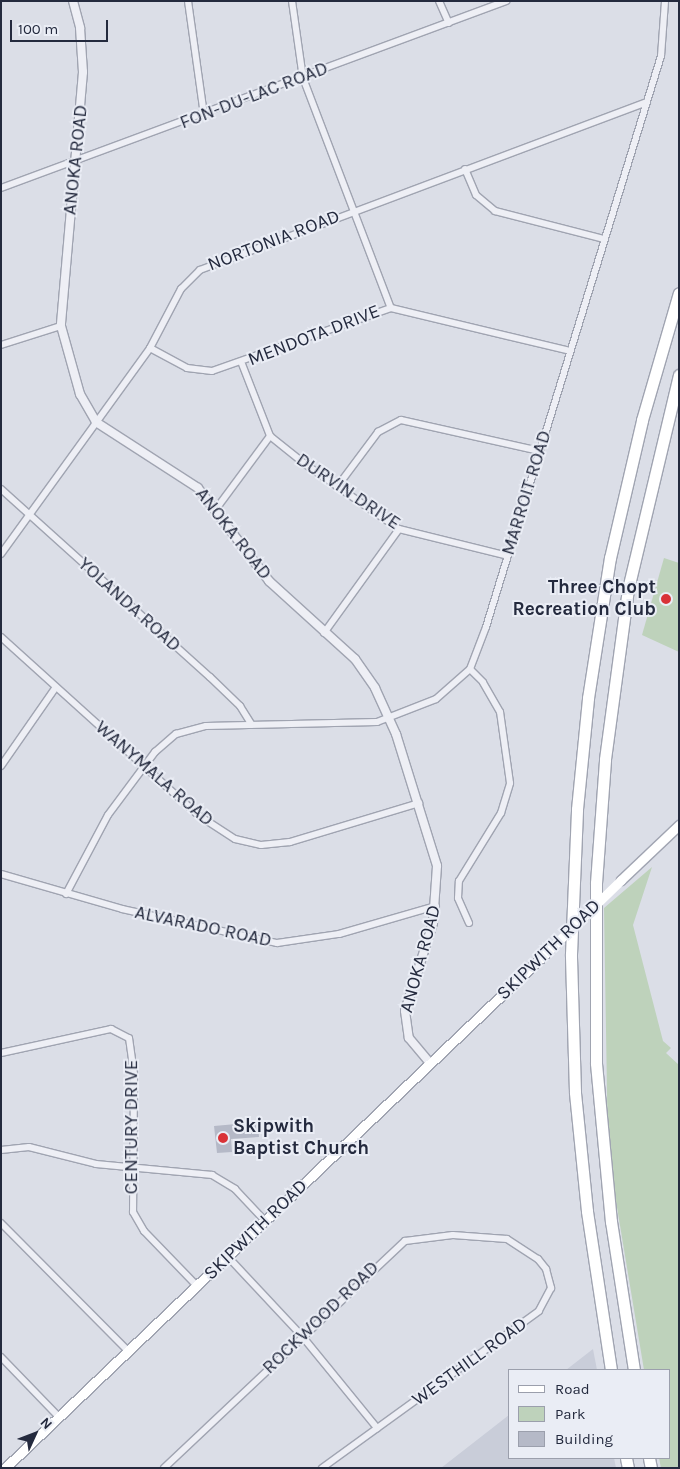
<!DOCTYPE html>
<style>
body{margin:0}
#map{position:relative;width:680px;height:1469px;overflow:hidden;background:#dbdee7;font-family:Karla,sans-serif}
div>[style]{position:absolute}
.built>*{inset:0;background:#c9cdd9}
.green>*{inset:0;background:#bed2bb}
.building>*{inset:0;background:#b5b9c7}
.roads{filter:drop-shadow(1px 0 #a0a4b1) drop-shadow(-1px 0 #a0a4b1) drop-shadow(0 1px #a0a4b1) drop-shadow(0 -1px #a0a4b1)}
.minor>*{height:6px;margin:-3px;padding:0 3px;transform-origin:3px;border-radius:3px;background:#eeeff5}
.tertiary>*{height:8px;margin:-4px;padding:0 4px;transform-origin:4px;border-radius:4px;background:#eeeff5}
.secondary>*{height:9px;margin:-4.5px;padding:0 4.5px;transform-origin:4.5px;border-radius:4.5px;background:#fff}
.motorway>*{height:11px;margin:-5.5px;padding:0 5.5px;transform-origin:5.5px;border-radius:5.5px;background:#fff}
.secondary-bridge>*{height:9px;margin:-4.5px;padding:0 4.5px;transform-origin:4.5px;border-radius:4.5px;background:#fff}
.dots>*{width:14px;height:14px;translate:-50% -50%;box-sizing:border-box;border:2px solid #eaedf5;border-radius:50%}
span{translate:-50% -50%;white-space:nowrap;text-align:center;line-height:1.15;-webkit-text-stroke:4px #eaedf5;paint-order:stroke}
.street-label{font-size:19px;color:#242a3e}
.poi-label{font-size:19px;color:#242a3e;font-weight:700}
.right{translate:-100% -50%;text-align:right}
.left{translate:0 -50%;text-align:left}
.frame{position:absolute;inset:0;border:2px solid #242a3e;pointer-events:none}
.legend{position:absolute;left:508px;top:1369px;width:162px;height:90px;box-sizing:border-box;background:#eaedf5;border:1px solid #9b9fac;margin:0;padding:6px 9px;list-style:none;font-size:15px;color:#242a3e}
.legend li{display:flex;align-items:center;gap:10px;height:25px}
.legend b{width:25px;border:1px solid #9b9fac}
.north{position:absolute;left:10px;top:1409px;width:50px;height:50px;-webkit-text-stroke:4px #eaedf5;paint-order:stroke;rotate:47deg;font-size:14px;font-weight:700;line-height:20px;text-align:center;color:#242a3e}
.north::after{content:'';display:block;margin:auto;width:18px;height:22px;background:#242a3e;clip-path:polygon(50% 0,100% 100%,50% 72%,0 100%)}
.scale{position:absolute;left:10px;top:20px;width:98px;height:22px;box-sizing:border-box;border:2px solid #242a3e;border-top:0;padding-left:6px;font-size:15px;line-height:18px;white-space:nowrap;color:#242a3e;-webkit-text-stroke:4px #eaedf5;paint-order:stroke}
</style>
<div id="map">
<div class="built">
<div style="clip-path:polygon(593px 1349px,597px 1370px,566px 1370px)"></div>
<div style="clip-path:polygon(509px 1415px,509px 1458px,614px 1458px,616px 1468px,441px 1468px)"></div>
</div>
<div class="green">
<div style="clip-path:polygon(664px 558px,679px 563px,679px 652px,642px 635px)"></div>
<div style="clip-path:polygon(652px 867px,633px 925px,663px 1041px,671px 1048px,666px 1053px,679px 1065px,679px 1468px,661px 1468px,659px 1458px,669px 1458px,669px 1370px,644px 1370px,608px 1153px,604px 908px)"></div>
</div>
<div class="building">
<div style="clip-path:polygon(258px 1122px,259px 1137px,231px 1139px,232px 1152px,217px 1153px,214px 1126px)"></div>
</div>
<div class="roads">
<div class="minor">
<div style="left:188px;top:1px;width:115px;rotate:82deg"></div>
<div style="left:292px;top:1px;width:78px;rotate:81.9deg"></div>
<div style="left:303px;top:78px;width:246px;rotate:69.1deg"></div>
<div style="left:439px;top:1px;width:24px;rotate:66deg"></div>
<div style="left:465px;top:169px;width:28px;rotate:67deg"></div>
<div style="left:476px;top:195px;width:25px;rotate:40deg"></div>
<div style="left:495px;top:211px;width:113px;rotate:14.4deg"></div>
<div style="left:1px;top:188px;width:539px;rotate:-20.32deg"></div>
<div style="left:1px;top:345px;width:63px;rotate:-17.6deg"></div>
<div style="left:150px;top:348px;width:42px;rotate:28.4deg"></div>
<div style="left:187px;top:368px;width:25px;rotate:7deg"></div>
<div style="left:212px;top:371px;width:190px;rotate:-19.4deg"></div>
<div style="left:391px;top:308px;width:184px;rotate:13.5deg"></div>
<div style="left:242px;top:364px;width:77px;rotate:68.7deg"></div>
<div style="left:270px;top:436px;width:45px;rotate:38.7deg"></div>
<div style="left:305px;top:464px;width:114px;rotate:34.7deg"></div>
<div style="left:399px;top:529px;width:112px;rotate:13.9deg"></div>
<div style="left:337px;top:487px;width:69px;rotate:-53.3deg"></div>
<div style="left:378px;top:432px;width:26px;rotate:-28deg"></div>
<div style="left:401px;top:420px;width:142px;rotate:12.6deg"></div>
<div style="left:1px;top:489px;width:281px;rotate:42deg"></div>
<div style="left:210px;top:677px;width:42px;rotate:44deg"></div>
<div style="left:240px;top:706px;width:22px;rotate:58deg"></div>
<div style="left:216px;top:509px;width:91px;rotate:-53.5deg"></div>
<div style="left:1px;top:554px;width:254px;rotate:-54.1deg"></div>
<div style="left:150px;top:348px;width:67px;rotate:-62.3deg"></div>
<div style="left:181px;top:289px;width:27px;rotate:-45deg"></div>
<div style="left:200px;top:270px;width:477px;rotate:-20.6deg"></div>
<div style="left:324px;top:633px;width:128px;rotate:-54.2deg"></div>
<div style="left:1px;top:637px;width:266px;rotate:42.1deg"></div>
<div style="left:198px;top:815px;width:44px;rotate:33deg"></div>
<div style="left:235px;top:839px;width:27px;rotate:13deg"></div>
<div style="left:261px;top:845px;width:29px;rotate:-6deg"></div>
<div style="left:290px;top:842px;width:135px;rotate:-16.8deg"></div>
<div style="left:1px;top:766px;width:96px;rotate:-55.2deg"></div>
<div style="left:1px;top:874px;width:126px;rotate:16.1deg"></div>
<div style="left:122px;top:909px;width:159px;rotate:12.4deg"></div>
<div style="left:277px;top:943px;width:63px;rotate:-8.3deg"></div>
<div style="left:339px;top:934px;width:101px;rotate:-16.1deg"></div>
<div style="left:66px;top:894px;width:89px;rotate:-62deg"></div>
<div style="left:108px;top:815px;width:79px;rotate:-53.3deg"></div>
<div style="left:155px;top:752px;width:28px;rotate:-41deg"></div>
<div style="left:176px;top:734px;width:31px;rotate:-15deg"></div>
<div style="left:206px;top:726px;width:171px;rotate:-1.3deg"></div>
<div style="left:377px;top:722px;width:63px;rotate:-21.3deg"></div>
<div style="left:436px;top:699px;width:45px;rotate:-41.4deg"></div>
<div style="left:470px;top:669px;width:45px;rotate:-69.1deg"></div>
<div style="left:486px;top:627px;width:597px;rotate:-72.96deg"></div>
<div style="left:661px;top:56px;width:55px;rotate:-85.8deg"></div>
<div style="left:469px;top:923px;width:27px;rotate:-114deg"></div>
<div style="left:458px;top:898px;width:17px;rotate:-87deg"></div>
<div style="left:459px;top:881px;width:80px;rotate:-58.3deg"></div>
<div style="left:501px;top:813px;width:31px;rotate:-73deg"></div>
<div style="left:510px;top:783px;width:72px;rotate:-98deg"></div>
<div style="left:500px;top:712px;width:34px;rotate:-120deg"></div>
<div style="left:483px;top:682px;width:18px;rotate:-135deg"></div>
<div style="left:1px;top:1053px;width:113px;rotate:-12.3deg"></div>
<div style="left:111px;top:1029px;width:20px;rotate:27deg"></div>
<div style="left:129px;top:1038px;width:37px;rotate:82deg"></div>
<div style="left:134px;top:1075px;width:137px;rotate:90.4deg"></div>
<div style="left:133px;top:1212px;width:22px;rotate:60deg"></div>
<div style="left:144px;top:1231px;width:78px;rotate:46deg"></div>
<div style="left:1px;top:1150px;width:28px;rotate:-6deg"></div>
<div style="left:29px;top:1147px;width:69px;rotate:14.2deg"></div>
<div style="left:96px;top:1164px;width:117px;rotate:5.4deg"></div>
<div style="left:212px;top:1175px;width:27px;rotate:31deg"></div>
<div style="left:235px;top:1189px;width:45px;rotate:46.8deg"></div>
<div style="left:1px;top:1223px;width:182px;rotate:45.2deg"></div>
<div style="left:228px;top:1257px;width:108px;rotate:46.9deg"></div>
<div style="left:302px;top:1336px;width:119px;rotate:50.8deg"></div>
<div style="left:1px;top:1357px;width:85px;rotate:46deg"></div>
<div style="left:164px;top:1468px;width:331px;rotate:-43.3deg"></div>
<div style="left:405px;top:1241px;width:48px;rotate:-7.1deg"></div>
<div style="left:453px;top:1235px;width:54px;rotate:4.2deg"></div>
<div style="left:507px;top:1239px;width:37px;rotate:33deg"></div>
<div style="left:538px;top:1259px;width:13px;rotate:51deg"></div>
<div style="left:546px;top:1269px;width:20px;rotate:75deg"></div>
<div style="left:551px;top:1288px;width:26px;rotate:118deg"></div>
<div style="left:539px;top:1311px;width:268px;rotate:144.1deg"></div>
</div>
<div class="tertiary">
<div style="left:73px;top:1px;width:28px;rotate:75deg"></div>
<div style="left:80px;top:28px;width:44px;rotate:86.1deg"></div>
<div style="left:83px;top:72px;width:255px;rotate:95deg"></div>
<div style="left:61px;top:326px;width:71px;rotate:74.4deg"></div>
<div style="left:80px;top:394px;width:32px;rotate:60deg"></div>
<div style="left:96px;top:422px;width:121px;rotate:32.9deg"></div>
<div style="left:198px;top:488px;width:117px;rotate:52.6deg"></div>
<div style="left:269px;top:581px;width:116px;rotate:42.2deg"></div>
<div style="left:355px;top:659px;width:35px;rotate:55deg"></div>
<div style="left:375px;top:688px;width:51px;rotate:65.5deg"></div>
<div style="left:396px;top:734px;width:138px;rotate:72.7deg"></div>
<div style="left:437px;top:866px;width:57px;rotate:94deg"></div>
<div style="left:433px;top:923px;width:92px;rotate:107.7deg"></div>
<div style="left:405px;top:1011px;width:27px;rotate:82deg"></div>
<div style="left:409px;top:1038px;width:33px;rotate:50deg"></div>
</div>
<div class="secondary">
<div style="left:621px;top:880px;width:80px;rotate:-43.5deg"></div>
<div style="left:5px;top:1468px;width:747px;rotate:-43.59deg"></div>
</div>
<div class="motorway">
<div style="left:611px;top:1370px;width:161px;rotate:-98.6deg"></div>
<div style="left:587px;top:1211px;width:120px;rotate:-95.8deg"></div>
<div style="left:575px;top:1092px;width:138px;rotate:-91.7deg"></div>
<div style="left:571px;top:954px;width:145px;rotate:-87.6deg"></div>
<div style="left:577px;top:809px;width:112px;rotate:-84.3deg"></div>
<div style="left:588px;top:698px;width:142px;rotate:-81.1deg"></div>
<div style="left:610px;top:558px;width:142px;rotate:-76.9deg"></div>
<div style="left:642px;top:420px;width:132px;rotate:-73.8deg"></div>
<div style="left:634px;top:1370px;width:150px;rotate:-98.8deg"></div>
<div style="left:611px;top:1222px;width:160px;rotate:-95.4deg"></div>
<div style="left:596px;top:1063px;width:180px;rotate:-90deg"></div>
<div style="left:596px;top:883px;width:124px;rotate:-85.8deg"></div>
<div style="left:605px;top:759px;width:172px;rotate:-82.3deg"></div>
<div style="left:628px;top:589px;width:220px;rotate:-76.6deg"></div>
<div style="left:626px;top:1458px;width:10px;rotate:79deg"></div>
<div style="left:649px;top:1458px;width:10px;rotate:79deg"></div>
</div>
</div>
<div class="secondary-bridge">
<div style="left:546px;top:953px;width:105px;rotate:-44.2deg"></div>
</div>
<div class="dots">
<div style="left:666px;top:599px;background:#d93237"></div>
<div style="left:223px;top:1138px;background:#d93237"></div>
</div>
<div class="street-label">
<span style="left:254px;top:96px;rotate:-21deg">FON-DU-LAC ROAD</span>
<span style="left:76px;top:160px;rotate:-84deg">ANOKA ROAD</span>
<span style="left:274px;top:241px;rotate:-21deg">NORTONIA ROAD</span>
<span style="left:314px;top:336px;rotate:-21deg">MENDOTA DRIVE</span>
<span style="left:348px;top:492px;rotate:34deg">DURVIN DRIVE</span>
<span style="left:527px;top:493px;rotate:-73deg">MARROIT ROAD</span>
<span style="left:233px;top:534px;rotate:52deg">ANOKA ROAD</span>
<span style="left:129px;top:605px;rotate:42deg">YOLANDA ROAD</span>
<span style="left:154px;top:774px;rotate:41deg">WANYMALA ROAD</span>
<span style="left:203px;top:927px;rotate:12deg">ALVARADO ROAD</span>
<span style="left:549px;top:950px;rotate:-44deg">SKIPWITH ROAD</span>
<span style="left:421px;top:959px;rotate:-75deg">ANOKA ROAD</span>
<span style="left:132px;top:1127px;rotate:-90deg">CENTURY DRIVE</span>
<span style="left:256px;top:1230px;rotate:-44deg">SKIPWITH ROAD</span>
<span style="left:321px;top:1318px;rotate:-44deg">ROCKWOOD ROAD</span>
<span style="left:470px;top:1362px;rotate:-36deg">WESTHILL ROAD</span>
</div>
<div class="poi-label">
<span class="right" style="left:656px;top:599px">Three Chopt<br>Recreation Club</span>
<span class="left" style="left:233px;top:1138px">Skipwith<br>Baptist Church</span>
</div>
<div class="frame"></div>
<ul class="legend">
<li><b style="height:6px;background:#fff"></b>Road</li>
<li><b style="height:14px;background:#bed2bb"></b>Park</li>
<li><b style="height:14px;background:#b5b9c7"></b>Building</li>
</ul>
<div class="north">N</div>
<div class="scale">100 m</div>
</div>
